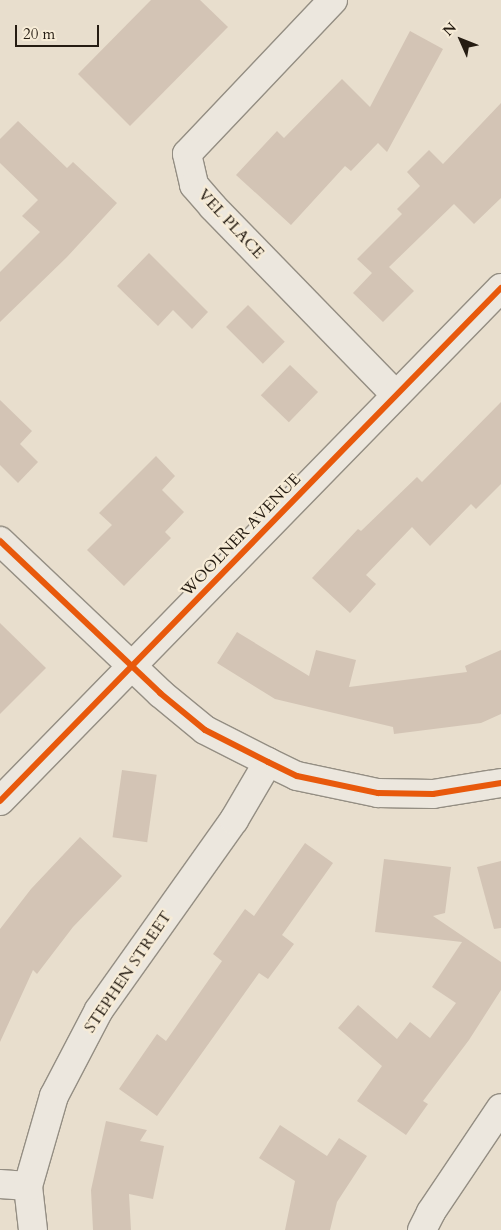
<!DOCTYPE html>
<style>
body{margin:0}
#map{position:relative;width:501px;height:1230px;overflow:hidden;background:#e8decd;font-family:Cardo,serif}
div>[style]{position:absolute}
.building>*{inset:0;background:#d3c4b5;transform-origin:0 0}
.roads{filter:drop-shadow(1px 0 #948e83) drop-shadow(-1px 0 #948e83) drop-shadow(0 1px #948e83) drop-shadow(0 -1px #948e83)}
.minor>*{height:28px;margin:-14px;padding:0 14px;transform-origin:14px;border-radius:14px;background:#ece7de}
.cycleway>*{height:6px;margin:-3px;padding:0 3px;transform-origin:3px;border-radius:3px;background:#e8590c}
span{translate:-50% -50%;white-space:nowrap;text-align:center;line-height:1.15;-webkit-text-stroke:4.5px #f7ecd7;paint-order:stroke}
.street-label{font-size:16px;color:#251c12}
.north{position:absolute;left:436px;top:15px;width:50px;height:50px;-webkit-text-stroke:4px #f7ecd7;paint-order:stroke;rotate:314deg;font-size:14px;font-weight:700;line-height:20px;text-align:center;color:#251c12}
.north::after{content:'';display:block;margin:auto;width:18px;height:22px;background:#251c12;clip-path:polygon(50% 0,100% 100%,50% 72%,0 100%)}
.scale{position:absolute;left:15px;top:25px;width:84px;height:22px;box-sizing:border-box;border:2px solid #251c12;border-top:0;padding-left:6px;font-size:15px;line-height:18px;white-space:nowrap;color:#251c12;-webkit-text-stroke:4px #f7ecd7;paint-order:stroke}
</style>
<div id="map">
<div class="building">
<div style="clip-path:polygon(151px 0,200px 0,228px 27px,130px 126px,78px 74px)"></div>
<div style="clip-path:polygon(410px 31px,443px 49px,387px 152px,378px 143px,351px 171px,345px 166px,291px 225px,236px 175px,277px 131px,284px 138px,342px 79px,370px 107px)"></div>
<div style="clip-path:polygon(501px 103px,501px 198px,474px 224px,454px 204px,389px 267px,414px 291px,383px 322px,353px 293px,372px 273px,357px 259px,402px 214px,397px 209px,420px 186px,407px 172px,429px 150px,443px 164px)"></div>
<div style="clip-path:polygon(18px 121px,67px 168px,73px 162px,117px 203px,67px 257px,0 322px,0 272px,40px 232px,22px 216px,38px 200px,0 163px,0 139px)"></div>
<div style="clip-path:polygon(149px 253px,208px 312px,192px 329px,173px 310px,158px 326px,117px 286px)"></div>
<div style="left:248px;top:305px;width:52px;height:31px;rotate:45deg"></div>
<div style="left:290px;top:365px;width:39px;height:42px;rotate:44deg"></div>
<div style="clip-path:polygon(0 400px,32px 431px,20px 444px,38px 462px,18px 483px,0 465px)"></div>
<div style="clip-path:polygon(501px 402px,501px 484px,476px 509px,471px 504px,430px 546px,412px 527px,366px 575px,376px 584px,350px 613px,312px 578px,358px 529px,361px 531px,417px 477px,422px 482px)"></div>
<div style="clip-path:polygon(156px 456px,175px 476px,162px 490px,184px 512px,165px 532px,171px 538px,124px 586px,87px 550px,112px 525px,99px 513px)"></div>
<div style="clip-path:polygon(0 623px,46px 668px,0 714px)"></div>
<div style="clip-path:polygon(237px 632px,309px 676px,316px 650px,356px 660px,349px 687px,467px 672px,465px 666px,501px 650px,501px 714px,481px 723px,394px 734px,393px 727px,275px 699px,217px 663px)"></div>
<div style="left:122px;top:770px;width:35px;height:68px;rotate:8deg"></div>
<div style="clip-path:polygon(80px 837px,122px 876px,73px 927px,37px 974px,33px 970px,0 1042px,0 929px,31px 889px)"></div>
<div style="clip-path:polygon(305px 843px,333px 863px,282px 935px,294px 944px,268px 979px,259px 973px,157px 1116px,119px 1089px,157px 1034px,166px 1041px,222px 961px,213px 954px,245px 909px,254px 916px)"></div>
<div style="clip-path:polygon(384px 859px,451px 867px,445px 913px,433px 916px,501px 962px,501px 990px,469px 1040px,423px 1101px,428px 1104px,406px 1135px,357px 1101px,382px 1066px,338px 1028px,358px 1005px,397px 1039px,410px 1022px,430px 1038px,456px 1003px,432px 987px,462px 942px,375px 932px)"></div>
<div style="clip-path:polygon(501px 861px,501px 928px,494px 929px,477px 867px)"></div>
<div style="clip-path:polygon(106px 1121px,147px 1130px,140px 1141px,164px 1146px,153px 1199px,129px 1194px,131px 1230px,93px 1230px,91px 1190px)"></div>
<div style="clip-path:polygon(280px 1125px,327px 1156px,339px 1138px,367px 1156px,337px 1202px,330px 1230px,285px 1230px,295px 1181px,259px 1158px)"></div>
</div>
<div class="roads">
<div class="minor">
<div style="left:333px;top:0;width:212px;rotate:133.5deg"></div>
<div style="left:187px;top:154px;width:32px;rotate:77deg"></div>
<div style="left:194px;top:185px;width:29px;rotate:49deg"></div>
<div style="left:213px;top:207px;width:262px;rotate:45.8deg"></div>
<div style="left:0;top:541px;width:221px;rotate:43.5deg"></div>
<div style="left:160px;top:693px;width:58px;rotate:39.4deg"></div>
<div style="left:205px;top:730px;width:71px;rotate:26.9deg"></div>
<div style="left:268px;top:762px;width:32px;rotate:26deg"></div>
<div style="left:297px;top:776px;width:83px;rotate:11.9deg"></div>
<div style="left:378px;top:793px;width:55px;rotate:1deg"></div>
<div style="left:433px;top:794px;width:69px;rotate:-9.2deg"></div>
<div style="left:0;top:801px;width:717px;rotate:-45.68deg"></div>
<div style="left:0;top:1184px;width:28px;rotate:4deg"></div>
<div style="left:33px;top:1230px;width:44px;rotate:-96.5deg"></div>
<div style="left:28px;top:1186px;width:94px;rotate:-73.9deg"></div>
<div style="left:54px;top:1096px;width:97px;rotate:-62.4deg"></div>
<div style="left:99px;top:1010px;width:233px;rotate:-54.6deg"></div>
<div style="left:234px;top:820px;width:67px;rotate:-59.6deg"></div>
<div style="left:422px;top:1230px;width:20px;rotate:-63deg"></div>
<div style="left:431px;top:1212px;width:125px;rotate:-56.1deg"></div>
</div>
</div>
<div class="cycleway">
<div style="left:0;top:541px;width:221px;rotate:43.5deg"></div>
<div style="left:160px;top:693px;width:58px;rotate:39.4deg"></div>
<div style="left:205px;top:730px;width:71px;rotate:26.9deg"></div>
<div style="left:268px;top:762px;width:32px;rotate:26deg"></div>
<div style="left:297px;top:776px;width:83px;rotate:11.9deg"></div>
<div style="left:378px;top:793px;width:55px;rotate:1deg"></div>
<div style="left:433px;top:794px;width:69px;rotate:-9.2deg"></div>
<div style="left:0;top:801px;width:717px;rotate:-45.68deg"></div>
</div>
<div class="street-label">
<span style="left:231px;top:224px;rotate:47deg">VEL PLACE</span>
<span style="left:241px;top:535px;rotate:-46deg">WOOLNER AVENUE</span>
<span style="left:128px;top:972px;rotate:-56deg">STEPHEN STREET</span>
</div>
<div class="north">N</div>
<div class="scale">20 m</div>
</div>
